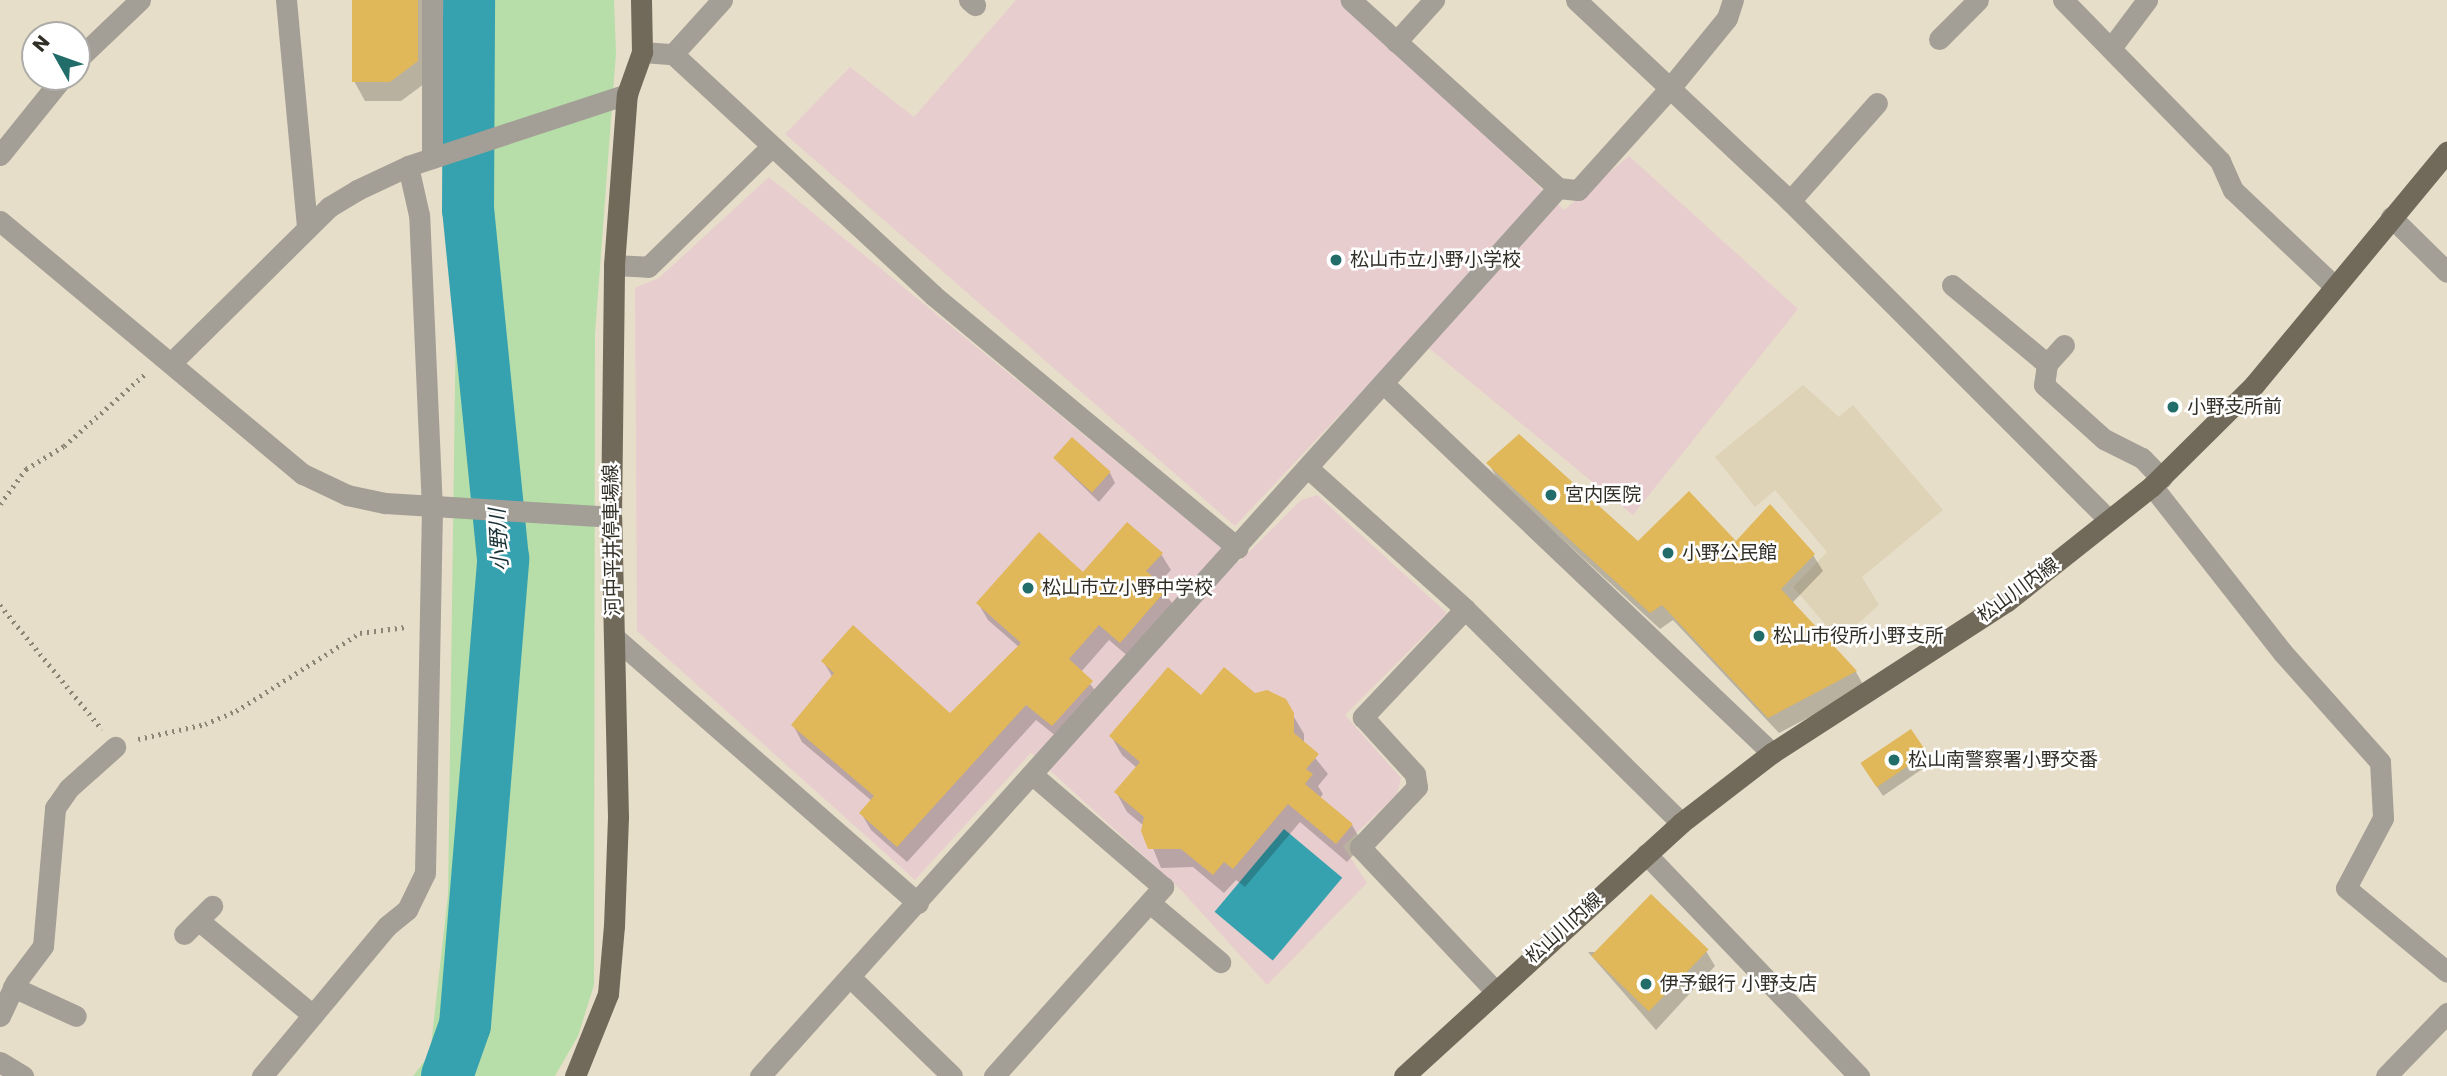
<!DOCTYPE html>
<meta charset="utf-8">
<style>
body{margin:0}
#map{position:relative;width:2447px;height:1076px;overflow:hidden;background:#e7dec9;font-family:Poppins,"Noto Sans JP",sans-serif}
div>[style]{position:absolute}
.built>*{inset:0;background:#ded2b7}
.education>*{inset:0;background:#e8cdcf}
.green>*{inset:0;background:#b7dda9}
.water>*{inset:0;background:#36a2af;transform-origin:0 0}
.shadow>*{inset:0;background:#0003}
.river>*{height:52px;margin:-26px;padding:0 26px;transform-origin:26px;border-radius:26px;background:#36a2af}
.building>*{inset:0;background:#e0b759;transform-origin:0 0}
.path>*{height:4.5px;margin-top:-2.25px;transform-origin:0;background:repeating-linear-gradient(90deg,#8b8576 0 2px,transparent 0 7px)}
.minor>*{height:21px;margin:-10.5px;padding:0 10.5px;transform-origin:10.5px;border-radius:10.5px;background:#a39f96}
.major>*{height:21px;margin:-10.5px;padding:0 10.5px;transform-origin:10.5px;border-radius:10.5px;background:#716a5b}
.dots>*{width:19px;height:19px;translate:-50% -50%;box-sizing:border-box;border:4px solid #fff;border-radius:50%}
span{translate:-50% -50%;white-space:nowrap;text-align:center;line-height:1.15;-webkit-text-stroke:5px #fff;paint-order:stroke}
.poi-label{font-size:19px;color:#312e26}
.left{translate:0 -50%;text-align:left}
.street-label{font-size:19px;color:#312e26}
.water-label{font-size:21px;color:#1a3236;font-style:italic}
.north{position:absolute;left:21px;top:21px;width:70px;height:70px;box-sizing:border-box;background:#fff;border:2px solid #adaba8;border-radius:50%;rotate:310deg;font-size:19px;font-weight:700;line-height:28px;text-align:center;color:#312e26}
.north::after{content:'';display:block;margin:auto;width:24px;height:32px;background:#226d6a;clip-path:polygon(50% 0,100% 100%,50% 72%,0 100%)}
</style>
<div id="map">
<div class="built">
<div style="clip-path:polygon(1803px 385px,1839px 417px,1853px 405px,1943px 510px,1862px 577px,1879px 605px,1839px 640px,1793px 587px,1827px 552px,1775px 490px,1755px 507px,1715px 457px)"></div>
</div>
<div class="education">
<div style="clip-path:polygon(1016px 0,1342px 0,1564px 210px,1629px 156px,1798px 309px,1633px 515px,1414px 336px,1235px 526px,785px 134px,850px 67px,914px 117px)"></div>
<div style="clip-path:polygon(769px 177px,1239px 562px,1301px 500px,1317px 495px,1447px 613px,1345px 715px,1401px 778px,1397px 794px,1343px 846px,1367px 883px,1267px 985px,1181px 890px,1031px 753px,915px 880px,637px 631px,635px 288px,659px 278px)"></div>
</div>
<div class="green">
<div style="clip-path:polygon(455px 0,614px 0,616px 53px,595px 334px,594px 985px,578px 1036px,555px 1076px,413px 1076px,430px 1054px,448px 895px,458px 167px)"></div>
</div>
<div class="water">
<div style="left:1284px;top:829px;width:76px;height:108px;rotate:40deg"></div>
</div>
<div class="shadow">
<div style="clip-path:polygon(354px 0,428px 0,428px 81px,401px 101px,365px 101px,354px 81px)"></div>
<div style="clip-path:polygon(1055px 459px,1110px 473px,1115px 483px,1099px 502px)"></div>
<div style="clip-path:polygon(1489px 464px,1638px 544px,1736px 543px,1813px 555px,1823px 571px,1792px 603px,1856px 672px,1865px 688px,1779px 733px,1673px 620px,1660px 629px,1498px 480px)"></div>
<div style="clip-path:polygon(1161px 554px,1171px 570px,1158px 584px,1175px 607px,1130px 658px,1109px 640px,1081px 672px,1101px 698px,1062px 741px,1036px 720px,907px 862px,871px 830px,861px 813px,872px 801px,802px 742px,793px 725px,833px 678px,823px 661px,950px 716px,1019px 647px,988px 620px,978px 603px)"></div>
<div style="clip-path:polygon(1255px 695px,1284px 700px,1304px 734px,1304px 744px,1328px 774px,1318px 786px,1323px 794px,1320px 798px,1352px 825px,1363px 844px,1347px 862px,1300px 822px,1245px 887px,1236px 880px,1224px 893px,1193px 867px,1161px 868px,1144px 826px,1127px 812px,1116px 792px,1137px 768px,1122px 755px,1111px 736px,1202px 697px)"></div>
<div style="clip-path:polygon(1926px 754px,1931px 763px,1883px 796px,1870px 776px)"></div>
<div style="clip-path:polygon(1706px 951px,1715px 966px,1656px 1030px,1588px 952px)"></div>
</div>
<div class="river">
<div style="left:447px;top:1076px;width:54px;rotate:-70.6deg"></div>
<div style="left:465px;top:1025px;width:468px;rotate:-85.3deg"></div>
<div style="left:503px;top:559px;width:351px;rotate:-95.7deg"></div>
<div style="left:468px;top:210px;width:210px;rotate:-89.7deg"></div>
</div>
<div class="building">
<div style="clip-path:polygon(352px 0,418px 0,418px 61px,390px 82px,352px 82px)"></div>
<div style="clip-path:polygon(1519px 434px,1638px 541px,1689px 491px,1736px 541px,1770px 504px,1815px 554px,1781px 589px,1857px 671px,1768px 718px,1662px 605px,1650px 613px,1486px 463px)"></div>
<div style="left:1072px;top:437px;width:52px;height:28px;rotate:42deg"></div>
<div style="clip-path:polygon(1127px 522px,1163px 553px,1146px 571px,1167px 589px,1120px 643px,1099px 625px,1069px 659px,1093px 681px,1052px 726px,1026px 705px,897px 847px,859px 813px,874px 796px,791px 725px,834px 673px,821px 661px,853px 625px,950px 713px,1021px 643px,976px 603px,1039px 532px,1083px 572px)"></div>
<div style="clip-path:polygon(1168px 667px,1201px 695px,1224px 667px,1255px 693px,1267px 690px,1286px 699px,1294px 713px,1294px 733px,1319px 754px,1306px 769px,1313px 774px,1305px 784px,1353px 824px,1336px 844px,1288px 804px,1233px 869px,1224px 862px,1213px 875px,1181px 849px,1148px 849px,1141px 831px,1144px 817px,1114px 792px,1140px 762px,1109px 736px)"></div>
<div style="left:1911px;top:729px;width:29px;height:61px;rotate:56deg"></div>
<div style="left:1651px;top:894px;width:80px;height:86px;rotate:44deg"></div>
</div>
<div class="path">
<div style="left:0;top:504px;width:44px;rotate:-53.4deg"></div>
<div style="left:26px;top:469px;width:44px;rotate:-31.2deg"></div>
<div style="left:64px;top:446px;width:110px;rotate:-41.7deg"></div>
<div style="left:0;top:605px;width:161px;rotate:50.6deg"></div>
<div style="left:138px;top:739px;width:69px;rotate:-12.6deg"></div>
<div style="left:205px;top:724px;width:34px;rotate:-23deg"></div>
<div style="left:236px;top:711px;width:146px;rotate:-32.2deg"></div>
<div style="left:360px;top:633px;width:46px;rotate:-7.4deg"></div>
</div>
<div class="minor">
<div style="left:286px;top:0;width:229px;rotate:84.7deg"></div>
<div style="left:969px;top:0;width:8px;rotate:40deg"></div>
<div style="left:1576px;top:0;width:294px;rotate:43.2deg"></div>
<div style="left:1790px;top:201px;width:451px;rotate:45deg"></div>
<div style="left:2063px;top:0;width:225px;rotate:45.7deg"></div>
<div style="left:2220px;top:161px;width:32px;rotate:66deg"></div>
<div style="left:2233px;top:190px;width:139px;rotate:43.5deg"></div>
<div style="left:1939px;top:39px;width:55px;rotate:-45deg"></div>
<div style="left:1396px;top:42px;width:57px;rotate:-47.9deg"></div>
<div style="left:2111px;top:48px;width:60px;rotate:-53.1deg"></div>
<div style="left:642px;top:52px;width:31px;rotate:4deg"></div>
<div style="left:673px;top:54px;width:355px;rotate:42.8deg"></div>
<div style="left:933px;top:295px;width:396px;rotate:39.7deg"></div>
<div style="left:673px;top:54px;width:73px;rotate:-47.8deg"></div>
<div style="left:77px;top:60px;width:87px;rotate:-43.6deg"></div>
<div style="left:0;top:155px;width:100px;rotate:-51.1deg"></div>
<div style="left:432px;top:158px;width:158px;rotate:-90deg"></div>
<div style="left:1558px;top:188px;width:20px;rotate:6deg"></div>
<div style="left:1578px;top:190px;width:137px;rotate:-48deg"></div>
<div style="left:1670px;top:88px;width:90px;rotate:-50.8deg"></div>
<div style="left:1727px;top:18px;width:19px;rotate:-72deg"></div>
<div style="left:1790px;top:201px;width:131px;rotate:-48.4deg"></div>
<div style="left:2391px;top:217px;width:78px;rotate:44.5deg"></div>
<div style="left:0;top:221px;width:395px;rotate:39.9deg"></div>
<div style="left:303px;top:474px;width:49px;rotate:25.5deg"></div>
<div style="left:347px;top:495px;width:39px;rotate:12deg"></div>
<div style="left:385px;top:503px;width:226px;rotate:3.5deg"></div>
<div style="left:614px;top:265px;width:34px;rotate:3deg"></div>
<div style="left:648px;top:267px;width:173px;rotate:-44.3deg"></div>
<div style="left:1952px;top:285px;width:124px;rotate:39.7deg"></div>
<div style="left:2064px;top:345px;width:25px;rotate:132deg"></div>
<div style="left:2047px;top:364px;width:21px;rotate:98deg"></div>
<div style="left:2044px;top:385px;width:81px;rotate:42deg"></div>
<div style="left:2104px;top:439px;width:42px;rotate:26.6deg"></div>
<div style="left:2142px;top:458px;width:28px;rotate:46deg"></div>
<div style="left:172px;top:362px;width:221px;rotate:-44.6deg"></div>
<div style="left:329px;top:207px;width:33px;rotate:-31deg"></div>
<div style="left:357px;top:190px;width:56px;rotate:-25.2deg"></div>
<div style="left:408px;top:166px;width:231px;rotate:-18.2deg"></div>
<div style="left:1385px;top:385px;width:534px;rotate:43.56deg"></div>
<div style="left:1308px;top:468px;width:211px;rotate:41.9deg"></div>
<div style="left:1465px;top:609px;width:149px;rotate:133.4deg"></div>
<div style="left:1363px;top:717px;width:77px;rotate:47.6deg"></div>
<div style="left:1415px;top:774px;width:13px;rotate:81deg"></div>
<div style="left:1417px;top:787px;width:83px;rotate:133.5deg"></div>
<div style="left:1360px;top:847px;width:197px;rotate:46.8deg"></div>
<div style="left:2152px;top:486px;width:212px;rotate:51.9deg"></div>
<div style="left:2283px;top:653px;width:146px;rotate:48.3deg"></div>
<div style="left:2380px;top:762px;width:56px;rotate:86.9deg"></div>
<div style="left:2383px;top:818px;width:79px;rotate:117.9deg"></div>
<div style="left:2346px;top:888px;width:131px;rotate:39.7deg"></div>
<div style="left:1465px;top:609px;width:304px;rotate:44.7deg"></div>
<div style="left:614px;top:637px;width:404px;rotate:41.2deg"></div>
<div style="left:1646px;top:854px;width:308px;rotate:46.2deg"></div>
<div style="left:1150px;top:903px;width:92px;rotate:40.1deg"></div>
<div style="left:198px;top:920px;width:149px;rotate:39.6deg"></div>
<div style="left:184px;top:934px;width:40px;rotate:-45deg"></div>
<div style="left:850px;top:977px;width:142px;rotate:44.1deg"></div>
<div style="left:13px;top:987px;width:69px;rotate:24.7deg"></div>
<div style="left:0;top:1016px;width:38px;rotate:-65deg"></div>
<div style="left:16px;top:982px;width:45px;rotate:-53.1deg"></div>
<div style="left:43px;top:946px;width:139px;rotate:-85deg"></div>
<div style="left:55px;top:808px;width:24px;rotate:-55deg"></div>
<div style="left:69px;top:788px;width:62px;rotate:-41.7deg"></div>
<div style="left:0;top:1062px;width:27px;rotate:31deg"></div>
<div style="left:262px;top:1076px;width:195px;rotate:-50.2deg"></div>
<div style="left:387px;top:926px;width:26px;rotate:-39deg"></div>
<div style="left:407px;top:910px;width:41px;rotate:-64.1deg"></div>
<div style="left:425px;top:873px;width:364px;rotate:-88.9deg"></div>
<div style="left:432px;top:509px;width:294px;rotate:-92.5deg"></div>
<div style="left:419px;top:215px;width:50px;rotate:-102.7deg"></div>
<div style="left:760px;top:1076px;width:1194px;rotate:-48.06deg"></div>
<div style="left:1558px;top:188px;width:280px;rotate:-137.8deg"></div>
<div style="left:994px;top:1076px;width:254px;rotate:-48.2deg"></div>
<div style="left:1163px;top:887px;width:172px;rotate:-139.3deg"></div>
<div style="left:2386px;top:1076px;width:88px;rotate:-45.9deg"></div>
</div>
<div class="major">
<div style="left:575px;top:1076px;width:88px;rotate:-68.1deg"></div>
<div style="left:608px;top:994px;width:68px;rotate:-85deg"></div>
<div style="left:614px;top:926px;width:109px;rotate:-87.9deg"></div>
<div style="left:618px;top:817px;width:300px;rotate:-91.3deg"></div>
<div style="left:611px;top:517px;width:252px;rotate:-89.3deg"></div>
<div style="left:614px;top:265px;width:171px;rotate:-85.7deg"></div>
<div style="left:627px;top:94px;width:45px;rotate:-70.3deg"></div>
<div style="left:642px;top:52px;width:52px;rotate:-91.1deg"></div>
<div style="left:1404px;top:1076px;width:375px;rotate:-42.4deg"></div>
<div style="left:1681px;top:823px;width:115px;rotate:-37.6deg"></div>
<div style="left:1772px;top:753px;width:280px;rotate:-32.9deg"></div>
<div style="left:2007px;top:601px;width:185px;rotate:-38.4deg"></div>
<div style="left:2152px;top:486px;width:144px;rotate:-44.7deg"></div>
<div style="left:2254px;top:385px;width:303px;rotate:-50.4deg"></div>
</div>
<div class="dots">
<div style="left:1336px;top:260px;background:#226d6a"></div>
<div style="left:2173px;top:407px;background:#226d6a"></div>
<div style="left:1551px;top:495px;background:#226d6a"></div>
<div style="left:1668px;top:553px;background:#226d6a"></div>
<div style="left:1028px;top:588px;background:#226d6a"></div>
<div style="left:1759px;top:636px;background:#226d6a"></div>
<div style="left:1894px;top:760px;background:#226d6a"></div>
<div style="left:1646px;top:984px;background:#226d6a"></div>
</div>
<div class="poi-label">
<span class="left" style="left:1350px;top:260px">松山市立小野小学校</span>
<span class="left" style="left:2187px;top:407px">小野支所前</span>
<span class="left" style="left:1565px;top:495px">宮内医院</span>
<span class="left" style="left:1682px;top:553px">小野公民館</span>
<span class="left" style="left:1042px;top:588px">松山市立小野中学校</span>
<span class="left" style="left:1773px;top:636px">松山市役所小野支所</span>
<span class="left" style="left:1908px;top:760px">松山南警察署小野交番</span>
<span class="left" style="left:1660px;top:984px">伊予銀行 小野支店</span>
</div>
<div class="street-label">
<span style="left:612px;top:540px;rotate:-91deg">河中平井停車場線</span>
<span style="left:2018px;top:590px;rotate:-36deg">松山川内線</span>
<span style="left:1564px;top:928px;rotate:-42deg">松山川内線</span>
</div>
<div class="water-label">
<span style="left:499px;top:540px;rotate:-93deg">小野川</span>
</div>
<div class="north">N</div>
</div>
